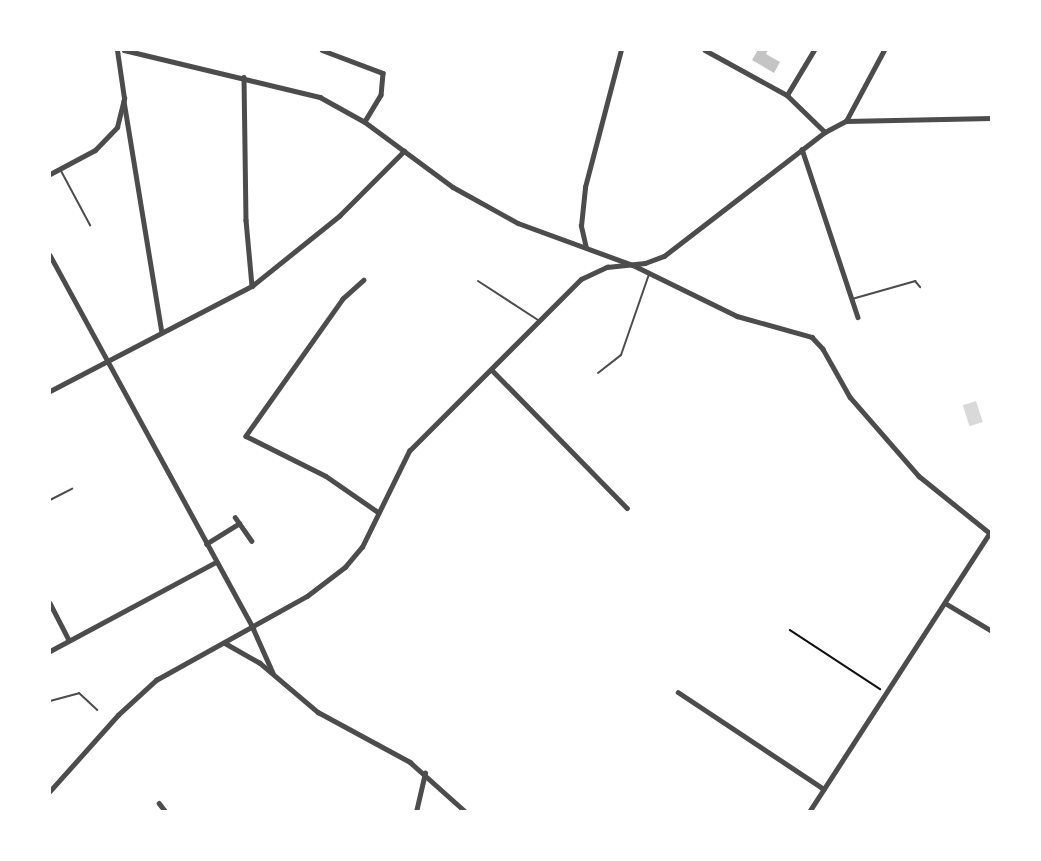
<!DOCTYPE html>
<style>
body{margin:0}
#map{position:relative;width:1041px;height:861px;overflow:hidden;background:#fff;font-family:Ubuntu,sans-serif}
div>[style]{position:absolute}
.water>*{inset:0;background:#d9d9d9;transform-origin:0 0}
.building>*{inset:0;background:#c4c4c4}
.path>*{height:1.5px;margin:-0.75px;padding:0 0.75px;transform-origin:0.75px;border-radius:0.75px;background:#111}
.service>*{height:2px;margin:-1px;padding:0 1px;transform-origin:1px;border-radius:1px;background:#4c4c4c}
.minor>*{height:4.5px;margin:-2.25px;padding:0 2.25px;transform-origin:2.25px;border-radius:2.25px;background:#4c4c4c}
.tertiary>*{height:5px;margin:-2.5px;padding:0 2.5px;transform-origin:2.5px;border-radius:2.5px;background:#4c4c4c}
span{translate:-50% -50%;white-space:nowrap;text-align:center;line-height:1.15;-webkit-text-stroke:5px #fff;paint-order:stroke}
.frame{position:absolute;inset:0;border:51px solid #fff;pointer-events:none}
</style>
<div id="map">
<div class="water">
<div style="left:976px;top:401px;width:22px;height:14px;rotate:72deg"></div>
</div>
<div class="building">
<div style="clip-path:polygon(758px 50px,768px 50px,766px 54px,780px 62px,774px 73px,752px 60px)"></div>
</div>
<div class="path">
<div style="left:790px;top:630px;width:108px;rotate:33.2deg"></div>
</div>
<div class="service">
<div style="left:60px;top:169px;width:64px;rotate:61.8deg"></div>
<div style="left:478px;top:281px;width:72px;rotate:33deg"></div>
<div style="left:852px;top:299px;width:66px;rotate:-15.9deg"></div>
<div style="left:915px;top:281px;width:8px;rotate:50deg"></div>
<div style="left:598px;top:373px;width:29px;rotate:-38deg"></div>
<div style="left:621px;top:355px;width:86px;rotate:-70.9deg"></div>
<div style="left:50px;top:500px;width:25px;rotate:-27deg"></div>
<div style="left:50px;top:701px;width:30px;rotate:-15deg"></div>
<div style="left:79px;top:693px;width:25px;rotate:43deg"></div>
</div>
<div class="minor">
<div style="left:124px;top:50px;width:202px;rotate:13.5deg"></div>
<div style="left:320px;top:97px;width:51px;rotate:29.1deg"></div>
<div style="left:365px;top:122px;width:109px;rotate:36.5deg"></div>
<div style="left:453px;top:187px;width:74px;rotate:29deg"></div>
<div style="left:518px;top:223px;width:122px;rotate:20.1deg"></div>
<div style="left:633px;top:265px;width:116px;rotate:26.1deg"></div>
<div style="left:737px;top:316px;width:78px;rotate:15.6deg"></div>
<div style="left:812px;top:337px;width:16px;rotate:47deg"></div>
<div style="left:823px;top:349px;width:55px;rotate:60.6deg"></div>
<div style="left:850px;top:397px;width:105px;rotate:48.9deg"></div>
<div style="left:919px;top:476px;width:94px;rotate:38.9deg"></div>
<div style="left:322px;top:50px;width:65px;rotate:20.7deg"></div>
<div style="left:383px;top:73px;width:22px;rotate:95deg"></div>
<div style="left:381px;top:95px;width:31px;rotate:121deg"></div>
<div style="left:705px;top:50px;width:94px;rotate:28.8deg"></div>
<div style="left:787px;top:95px;width:53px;rotate:44.2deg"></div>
<div style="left:244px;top:77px;width:143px;rotate:89.2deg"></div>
<div style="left:246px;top:220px;width:66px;rotate:84.8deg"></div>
<div style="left:787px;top:95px;width:52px;rotate:-59deg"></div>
<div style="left:124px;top:101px;width:234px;rotate:80.7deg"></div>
<div style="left:846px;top:121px;width:81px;rotate:-61.8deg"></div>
<div style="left:802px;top:149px;width:177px;rotate:71.6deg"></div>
<div style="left:586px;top:248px;width:23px;rotate:-103deg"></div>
<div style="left:581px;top:226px;width:39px;rotate:-84deg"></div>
<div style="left:585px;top:187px;width:142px;rotate:-75.3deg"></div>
<div style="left:50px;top:255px;width:425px;rotate:61.4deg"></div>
<div style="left:253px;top:628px;width:49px;rotate:66deg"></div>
<div style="left:364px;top:280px;width:28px;rotate:138deg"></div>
<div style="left:343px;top:299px;width:168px;rotate:125.3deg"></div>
<div style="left:246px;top:436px;width:89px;rotate:26.6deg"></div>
<div style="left:326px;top:476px;width:63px;rotate:34.7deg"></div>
<div style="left:492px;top:370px;width:193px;rotate:45.6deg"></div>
<div style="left:50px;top:391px;width:228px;rotate:-27.5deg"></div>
<div style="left:252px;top:286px;width:112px;rotate:-38.8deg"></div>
<div style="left:339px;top:216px;width:92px;rotate:-45deg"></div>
<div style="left:235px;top:517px;width:29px;rotate:55deg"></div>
<div style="left:206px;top:544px;width:39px;rotate:-32deg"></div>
<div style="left:50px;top:603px;width:42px;rotate:62.8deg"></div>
<div style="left:945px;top:603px;width:55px;rotate:30.8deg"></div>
<div style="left:225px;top:643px;width:40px;rotate:29.7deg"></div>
<div style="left:260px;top:663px;width:76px;rotate:40.2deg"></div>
<div style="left:318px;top:712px;width:105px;rotate:28.5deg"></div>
<div style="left:410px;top:762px;width:75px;rotate:41.8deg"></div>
<div style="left:50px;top:651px;width:188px;rotate:-28.2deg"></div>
<div style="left:678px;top:692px;width:175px;rotate:33.6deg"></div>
<div style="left:50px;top:791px;width:102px;rotate:-48.2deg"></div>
<div style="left:118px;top:715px;width:52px;rotate:-42.6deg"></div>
<div style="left:156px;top:680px;width:173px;rotate:-29.1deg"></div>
<div style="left:307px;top:596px;width:48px;rotate:-37.3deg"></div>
<div style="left:345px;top:567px;width:26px;rotate:-50deg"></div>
<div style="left:362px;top:547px;width:107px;rotate:-63.9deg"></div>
<div style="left:409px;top:451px;width:243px;rotate:-45deg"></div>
<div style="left:581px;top:279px;width:29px;rotate:-25deg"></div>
<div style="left:607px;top:267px;width:38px;rotate:-6deg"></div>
<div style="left:645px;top:263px;width:20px;rotate:-20deg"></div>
<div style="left:664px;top:256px;width:203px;rotate:-37.6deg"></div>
<div style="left:825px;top:132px;width:24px;rotate:-28deg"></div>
<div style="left:846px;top:121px;width:146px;rotate:-1.2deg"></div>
<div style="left:159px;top:803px;width:11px;rotate:52deg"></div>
<div style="left:416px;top:812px;width:40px;rotate:-77deg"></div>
<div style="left:809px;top:812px;width:331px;rotate:-57.1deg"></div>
</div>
<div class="tertiary">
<div style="left:50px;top:174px;width:51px;rotate:-28.1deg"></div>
<div style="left:95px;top:150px;width:32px;rotate:-46deg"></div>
<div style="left:117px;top:127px;width:30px;rotate:-76deg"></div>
<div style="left:124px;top:98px;width:49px;rotate:-98.3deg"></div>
</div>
<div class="frame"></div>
</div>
